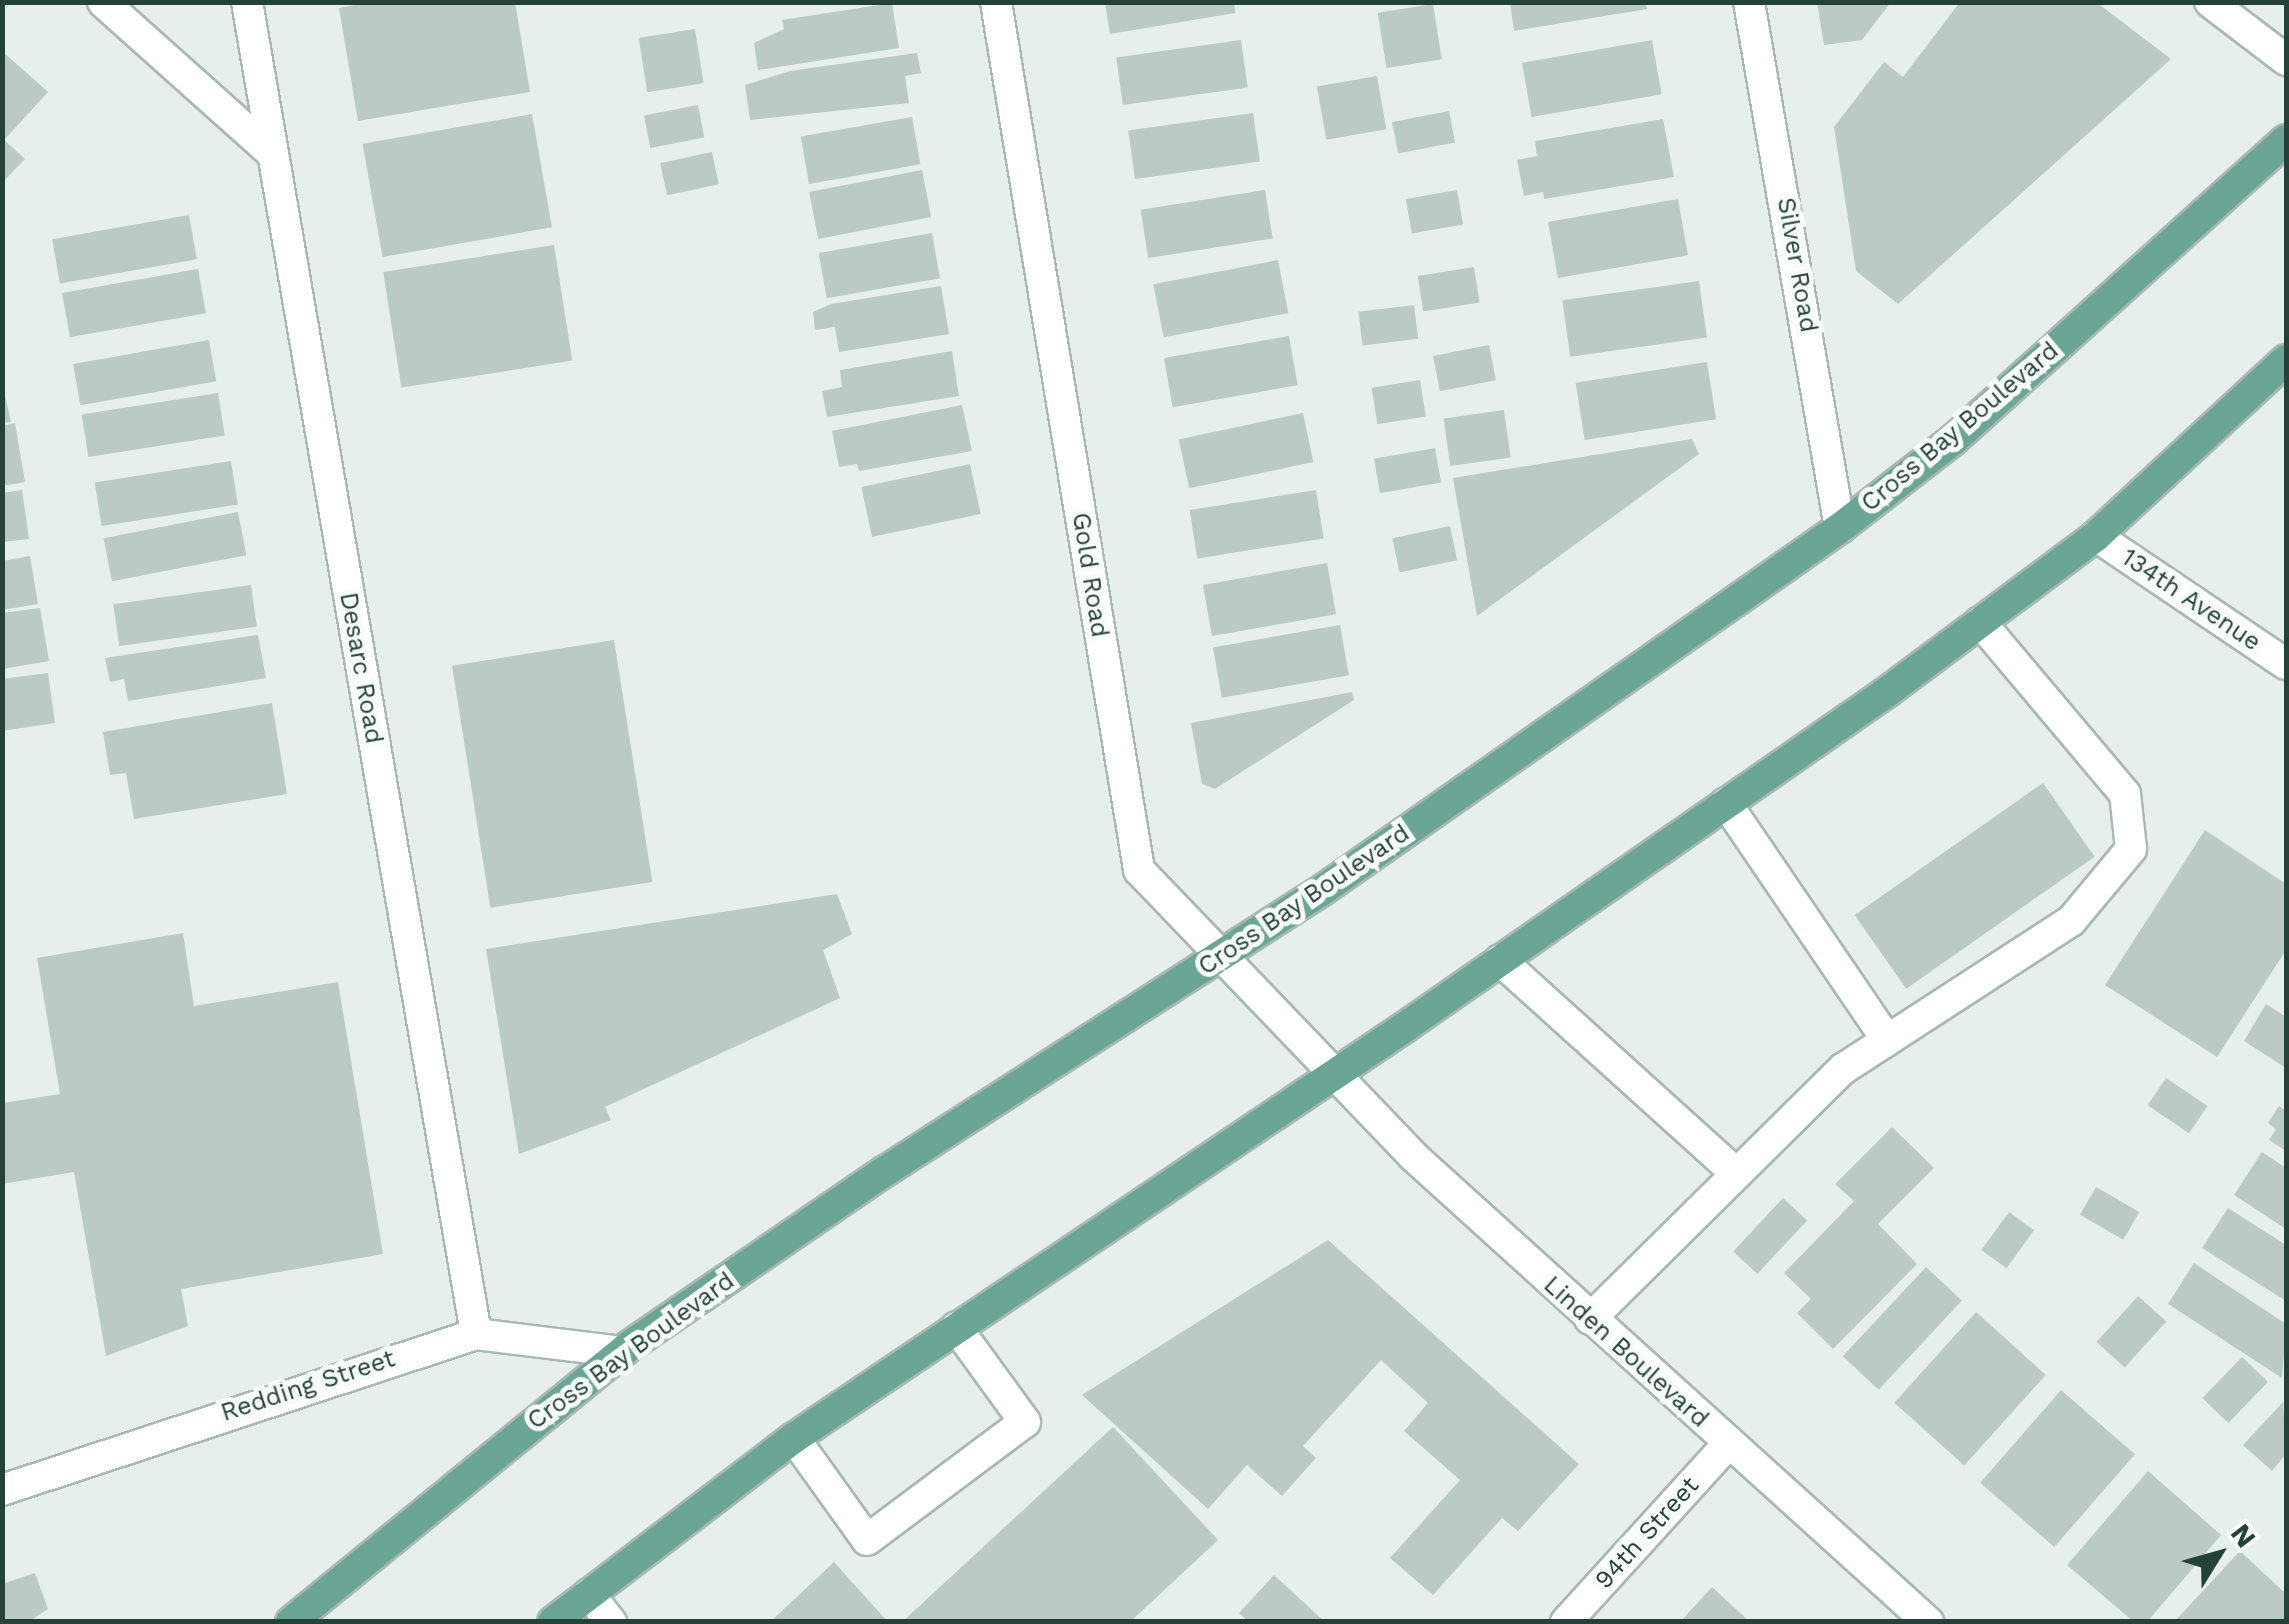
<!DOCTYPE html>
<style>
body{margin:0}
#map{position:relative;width:2289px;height:1624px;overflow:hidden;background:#e6efeb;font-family:"Work Sans",sans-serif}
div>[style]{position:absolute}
.building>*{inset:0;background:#bbcac4;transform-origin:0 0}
.roads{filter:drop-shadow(2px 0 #a8b8b2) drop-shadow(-2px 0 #a8b8b2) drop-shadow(0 2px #a8b8b2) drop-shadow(0 -2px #a8b8b2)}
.lane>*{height:30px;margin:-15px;padding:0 15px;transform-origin:15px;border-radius:15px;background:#fff}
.street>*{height:30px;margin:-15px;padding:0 15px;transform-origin:15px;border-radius:15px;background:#fff}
.primary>*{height:30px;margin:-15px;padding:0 15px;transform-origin:15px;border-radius:15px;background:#6aa596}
span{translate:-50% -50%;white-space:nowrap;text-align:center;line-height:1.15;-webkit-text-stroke:10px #f7fbf9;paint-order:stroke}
.street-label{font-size:25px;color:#24423a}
.frame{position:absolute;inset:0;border:5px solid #24423a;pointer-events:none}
.north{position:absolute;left:2169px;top:1504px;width:100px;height:100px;-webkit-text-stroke:8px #f7fbf9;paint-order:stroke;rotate:53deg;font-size:28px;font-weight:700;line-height:40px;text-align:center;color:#24423a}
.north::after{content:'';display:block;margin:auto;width:35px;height:45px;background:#24423a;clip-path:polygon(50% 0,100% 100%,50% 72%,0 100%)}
</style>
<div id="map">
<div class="building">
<div style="clip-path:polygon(371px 2px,515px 2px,530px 92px,358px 121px,339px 8px)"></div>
<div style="clip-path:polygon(1105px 2px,1234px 2px,1235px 13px,1110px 34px)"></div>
<div style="clip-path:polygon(1510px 2px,1646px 2px,1647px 9px,1514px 31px)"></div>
<div style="clip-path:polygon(1817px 2px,1891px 2px,1862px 40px,1824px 45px)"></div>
<div style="clip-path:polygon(1960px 2px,2096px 2px,2171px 59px,1898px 304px,1856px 271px,1834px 127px,1884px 62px,1903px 77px)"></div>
<div style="clip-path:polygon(892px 3px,899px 48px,758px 70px,754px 43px,784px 29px,782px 20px)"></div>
<div style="left:1433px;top:4px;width:56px;height:56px;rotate:81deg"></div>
<div style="left:695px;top:29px;width:55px;height:57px;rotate:81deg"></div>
<div style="left:1241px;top:40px;width:48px;height:126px;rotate:82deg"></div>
<div style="left:1652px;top:40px;width:55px;height:132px;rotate:80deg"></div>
<div style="clip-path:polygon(2px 51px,48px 92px,4px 140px,25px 159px,2px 183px)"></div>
<div style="clip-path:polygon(917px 53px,921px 73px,905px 76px,909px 103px,750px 120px,745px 85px,790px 71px)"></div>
<div style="left:1377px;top:76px;width:54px;height:61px;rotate:80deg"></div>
<div style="left:698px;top:105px;width:33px;height:55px;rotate:79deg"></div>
<div style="left:1449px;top:111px;width:32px;height:58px;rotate:79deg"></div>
<div style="left:1253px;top:113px;width:49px;height:126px;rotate:82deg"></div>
<div style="left:532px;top:114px;width:115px;height:172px;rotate:80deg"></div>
<div style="left:912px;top:117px;width:48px;height:113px;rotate:80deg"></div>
<div style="clip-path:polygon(1663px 119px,1674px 177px,1544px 199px,1543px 192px,1524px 196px,1517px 160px,1537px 156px,1535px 141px)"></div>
<div style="left:712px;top:152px;width:33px;height:53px;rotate:78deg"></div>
<div style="left:922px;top:170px;width:48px;height:115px;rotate:79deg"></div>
<div style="left:1265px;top:190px;width:49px;height:126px;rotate:81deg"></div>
<div style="left:1457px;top:190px;width:35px;height:52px;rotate:80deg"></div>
<div style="left:1678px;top:199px;width:57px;height:132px;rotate:80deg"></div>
<div style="left:189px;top:215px;width:45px;height:139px;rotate:80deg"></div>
<div style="left:932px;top:233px;width:46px;height:115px;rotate:80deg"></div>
<div style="left:554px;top:245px;width:117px;height:173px;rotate:81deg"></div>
<div style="left:1278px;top:260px;width:54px;height:127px;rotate:79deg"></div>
<div style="left:1474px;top:267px;width:36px;height:57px;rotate:81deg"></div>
<div style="left:198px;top:269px;width:45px;height:138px;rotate:80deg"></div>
<div style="left:1699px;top:281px;width:57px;height:138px;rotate:82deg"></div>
<div style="clip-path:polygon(941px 286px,949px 334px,839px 352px,835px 327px,815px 330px,813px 312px,831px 304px)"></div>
<div style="left:1414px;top:305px;width:34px;height:56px;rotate:83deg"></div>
<div style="left:1289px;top:336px;width:50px;height:127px;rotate:80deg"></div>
<div style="left:209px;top:340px;width:42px;height:138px;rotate:80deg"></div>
<div style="left:1489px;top:345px;width:36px;height:57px;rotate:79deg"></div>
<div style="clip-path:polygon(952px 351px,959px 396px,827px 417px,822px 391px,842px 387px,840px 370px)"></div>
<div style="left:1707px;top:362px;width:58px;height:133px;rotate:81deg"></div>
<div style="left:1420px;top:380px;width:37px;height:49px;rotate:81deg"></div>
<div style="clip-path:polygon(2px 382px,11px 422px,2px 423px)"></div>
<div style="left:218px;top:393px;width:43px;height:138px;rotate:81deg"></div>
<div style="clip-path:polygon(962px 405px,972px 451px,859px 471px,857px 464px,839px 467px,832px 431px)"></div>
<div style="left:1504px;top:410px;width:48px;height:61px;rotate:82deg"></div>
<div style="left:1303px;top:413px;width:50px;height:127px;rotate:78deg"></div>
<div style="clip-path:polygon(15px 423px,25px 482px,2px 486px,2px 426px)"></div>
<div style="clip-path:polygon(1692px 439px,1699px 454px,1477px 616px,1453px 478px)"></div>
<div style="left:1435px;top:448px;width:35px;height:62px;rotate:80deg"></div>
<div style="left:231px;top:461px;width:44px;height:138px;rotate:81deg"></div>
<div style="left:970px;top:464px;width:51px;height:111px;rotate:78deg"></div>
<div style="clip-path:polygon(22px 490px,29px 539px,2px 542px,2px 493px)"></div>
<div style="left:1316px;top:490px;width:49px;height:128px;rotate:81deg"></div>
<div style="left:238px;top:512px;width:44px;height:137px;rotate:79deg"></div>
<div style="left:1450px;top:526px;width:35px;height:59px;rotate:78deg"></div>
<div style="clip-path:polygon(30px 556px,38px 604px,2px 610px,2px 561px)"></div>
<div style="left:1327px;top:563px;width:52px;height:126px;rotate:80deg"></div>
<div style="left:251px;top:585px;width:42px;height:139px;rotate:82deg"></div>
<div style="clip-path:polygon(40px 608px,49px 661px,2px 669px,2px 613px)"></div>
<div style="left:1340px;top:625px;width:51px;height:129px;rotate:80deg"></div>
<div style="clip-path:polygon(258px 635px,266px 678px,128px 701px,124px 679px,110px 682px,105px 658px)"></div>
<div style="left:614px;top:640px;width:245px;height:164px;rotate:81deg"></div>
<div style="clip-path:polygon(48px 673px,55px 723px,2px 731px,2px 679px)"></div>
<div style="clip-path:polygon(1352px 692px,1354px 700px,1215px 789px,1202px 784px,1191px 723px)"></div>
<div style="clip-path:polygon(272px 703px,287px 794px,134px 819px,126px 773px,110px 775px,103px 732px)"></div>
<div style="left:2043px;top:783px;width:90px;height:230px;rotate:55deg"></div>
<div style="clip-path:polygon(2205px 830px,2286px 884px,2286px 950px,2217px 1057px,2105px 985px)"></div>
<div style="clip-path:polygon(837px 894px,852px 934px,823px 950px,840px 998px,605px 1107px,611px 1120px,519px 1154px,486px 949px)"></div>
<div style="clip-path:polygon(183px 933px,194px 1006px,338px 982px,383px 1254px,181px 1289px,188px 1326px,106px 1356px,74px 1172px,2px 1184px,2px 1103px,60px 1094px,37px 958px)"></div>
<div style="clip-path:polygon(2266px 1004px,2286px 1017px,2286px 1068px,2244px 1041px)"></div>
<div style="left:2166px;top:1078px;width:50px;height:33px;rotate:34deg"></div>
<div style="clip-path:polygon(2279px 1106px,2286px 1111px,2286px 1151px,2269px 1140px,2276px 1129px,2268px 1123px)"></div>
<div style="clip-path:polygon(1892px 1127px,1934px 1168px,1878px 1224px,1917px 1264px,1833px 1349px,1797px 1313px,1811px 1299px,1784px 1273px,1854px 1201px,1835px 1184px)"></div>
<div style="clip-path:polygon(2262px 1152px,2286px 1168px,2286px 1229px,2234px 1195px)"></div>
<div style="left:2096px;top:1187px;width:50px;height:32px;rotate:30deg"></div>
<div style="left:1783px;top:1198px;width:33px;height:73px;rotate:43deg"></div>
<div style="clip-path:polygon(2228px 1208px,2286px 1245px,2286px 1301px,2202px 1248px)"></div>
<div style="left:2009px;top:1212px;width:31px;height:47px;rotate:36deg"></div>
<div style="clip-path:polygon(1328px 1240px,1579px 1464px,1518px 1531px,1502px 1518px,1433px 1595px,1390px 1558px,1460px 1480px,1404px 1431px,1428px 1403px,1381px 1360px,1303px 1446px,1316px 1458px,1282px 1496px,1247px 1465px,1208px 1509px,1082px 1395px)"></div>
<div style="clip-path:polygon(2194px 1263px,2286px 1324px,2282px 1378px,2168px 1304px)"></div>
<div style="left:1926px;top:1267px;width:49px;height:122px;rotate:43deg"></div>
<div style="left:2138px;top:1296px;width:38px;height:62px;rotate:42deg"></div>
<div style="left:1976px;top:1312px;width:94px;height:122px;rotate:42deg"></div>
<div style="left:2242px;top:1357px;width:36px;height:57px;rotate:44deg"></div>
<div style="left:2061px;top:1390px;width:98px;height:123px;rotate:41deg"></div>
<div style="clip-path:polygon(2283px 1402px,2286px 1454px,2272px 1471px,2243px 1445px)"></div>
<div style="clip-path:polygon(1113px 1427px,1218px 1540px,1130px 1622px,902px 1622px)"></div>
<div style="clip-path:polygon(2148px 1471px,2221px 1535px,2147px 1622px,2134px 1622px,2067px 1565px)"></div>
<div style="clip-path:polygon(2240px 1551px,2286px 1594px,2286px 1622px,2174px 1622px)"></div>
<div style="clip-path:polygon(834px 1562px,888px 1622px,770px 1622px)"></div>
<div style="clip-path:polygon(35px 1573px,48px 1609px,28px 1622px,2px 1622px,2px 1584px)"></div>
<div style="clip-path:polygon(1274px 1575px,1325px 1622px,1249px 1622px,1239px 1613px)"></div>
<div style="clip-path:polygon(1712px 1587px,1750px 1622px,1680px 1622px)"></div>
</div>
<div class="roads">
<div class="lane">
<div style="left:1726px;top:803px;width:287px;rotate:55.8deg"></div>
<div style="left:1500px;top:960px;width:319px;rotate:42.1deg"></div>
<div style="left:1590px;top:1319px;width:356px;rotate:-44.7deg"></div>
<div style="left:1843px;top:1069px;width:272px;rotate:-33deg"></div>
<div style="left:2071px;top:921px;width:94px;rotate:-50.2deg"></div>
<div style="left:2131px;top:849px;width:55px;rotate:-96.2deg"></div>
<div style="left:2125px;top:794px;width:225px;rotate:-130.1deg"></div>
<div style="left:794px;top:1438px;width:125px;rotate:54.4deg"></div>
<div style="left:867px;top:1540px;width:197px;rotate:-36.8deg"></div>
<div style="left:1025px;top:1422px;width:117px;rotate:-126deg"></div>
<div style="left:589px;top:1594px;width:36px;rotate:52deg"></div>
</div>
<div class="street">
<div style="left:103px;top:2px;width:227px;rotate:41.8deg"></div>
<div style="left:247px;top:2px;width:1352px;rotate:80.24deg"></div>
<div style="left:996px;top:2px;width:880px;rotate:80.64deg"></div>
<div style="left:1139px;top:870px;width:396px;rotate:46.2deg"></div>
<div style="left:1413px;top:1156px;width:695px;rotate:42.14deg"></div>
<div style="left:1749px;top:2px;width:534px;rotate:80.18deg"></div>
<div style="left:2210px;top:2px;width:96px;rotate:37.3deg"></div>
<div style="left:2096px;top:536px;width:229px;rotate:34deg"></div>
<div style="left:2px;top:1490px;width:499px;rotate:-18.2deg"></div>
<div style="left:476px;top:1334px;width:147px;rotate:7deg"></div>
<div style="left:1566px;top:1622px;width:241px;rotate:-47.7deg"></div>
</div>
<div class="primary">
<div style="left:291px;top:1622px;width:435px;rotate:-39.2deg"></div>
<div style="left:628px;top:1347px;width:310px;rotate:-34.4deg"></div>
<div style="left:884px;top:1172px;width:523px;rotate:-32.75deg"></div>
<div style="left:1324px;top:889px;width:630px;rotate:-34.98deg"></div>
<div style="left:1840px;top:528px;width:143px;rotate:-37.9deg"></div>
<div style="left:1953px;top:440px;width:448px;rotate:-42deg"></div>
<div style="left:553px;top:1622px;width:303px;rotate:-37.4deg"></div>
<div style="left:794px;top:1438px;width:736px;rotate:-33.93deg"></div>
<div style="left:1405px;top:1027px;width:587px;rotate:-34.8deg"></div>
<div style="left:1887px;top:692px;width:261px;rotate:-36.7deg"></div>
<div style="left:2096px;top:536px;width:259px;rotate:-42.8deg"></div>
</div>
</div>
<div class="street-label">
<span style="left:1797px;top:265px;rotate:80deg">Silver Road</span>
<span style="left:1960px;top:427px;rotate:-40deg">Cross Bay Boulevard</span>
<span style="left:1090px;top:575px;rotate:81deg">Gold Road</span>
<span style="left:2191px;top:600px;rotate:34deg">134th Avenue</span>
<span style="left:361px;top:668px;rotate:80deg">Desarc Road</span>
<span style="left:1304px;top:900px;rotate:-34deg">Cross Bay Boulevard</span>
<span style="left:631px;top:1351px;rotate:-36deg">Cross Bay Boulevard</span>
<span style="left:1626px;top:1352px;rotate:42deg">Linden Boulevard</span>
<span style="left:308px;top:1386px;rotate:-18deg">Redding Street</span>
<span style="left:1647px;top:1533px;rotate:-48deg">94th Street</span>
</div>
<div class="frame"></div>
<div class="north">N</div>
</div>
